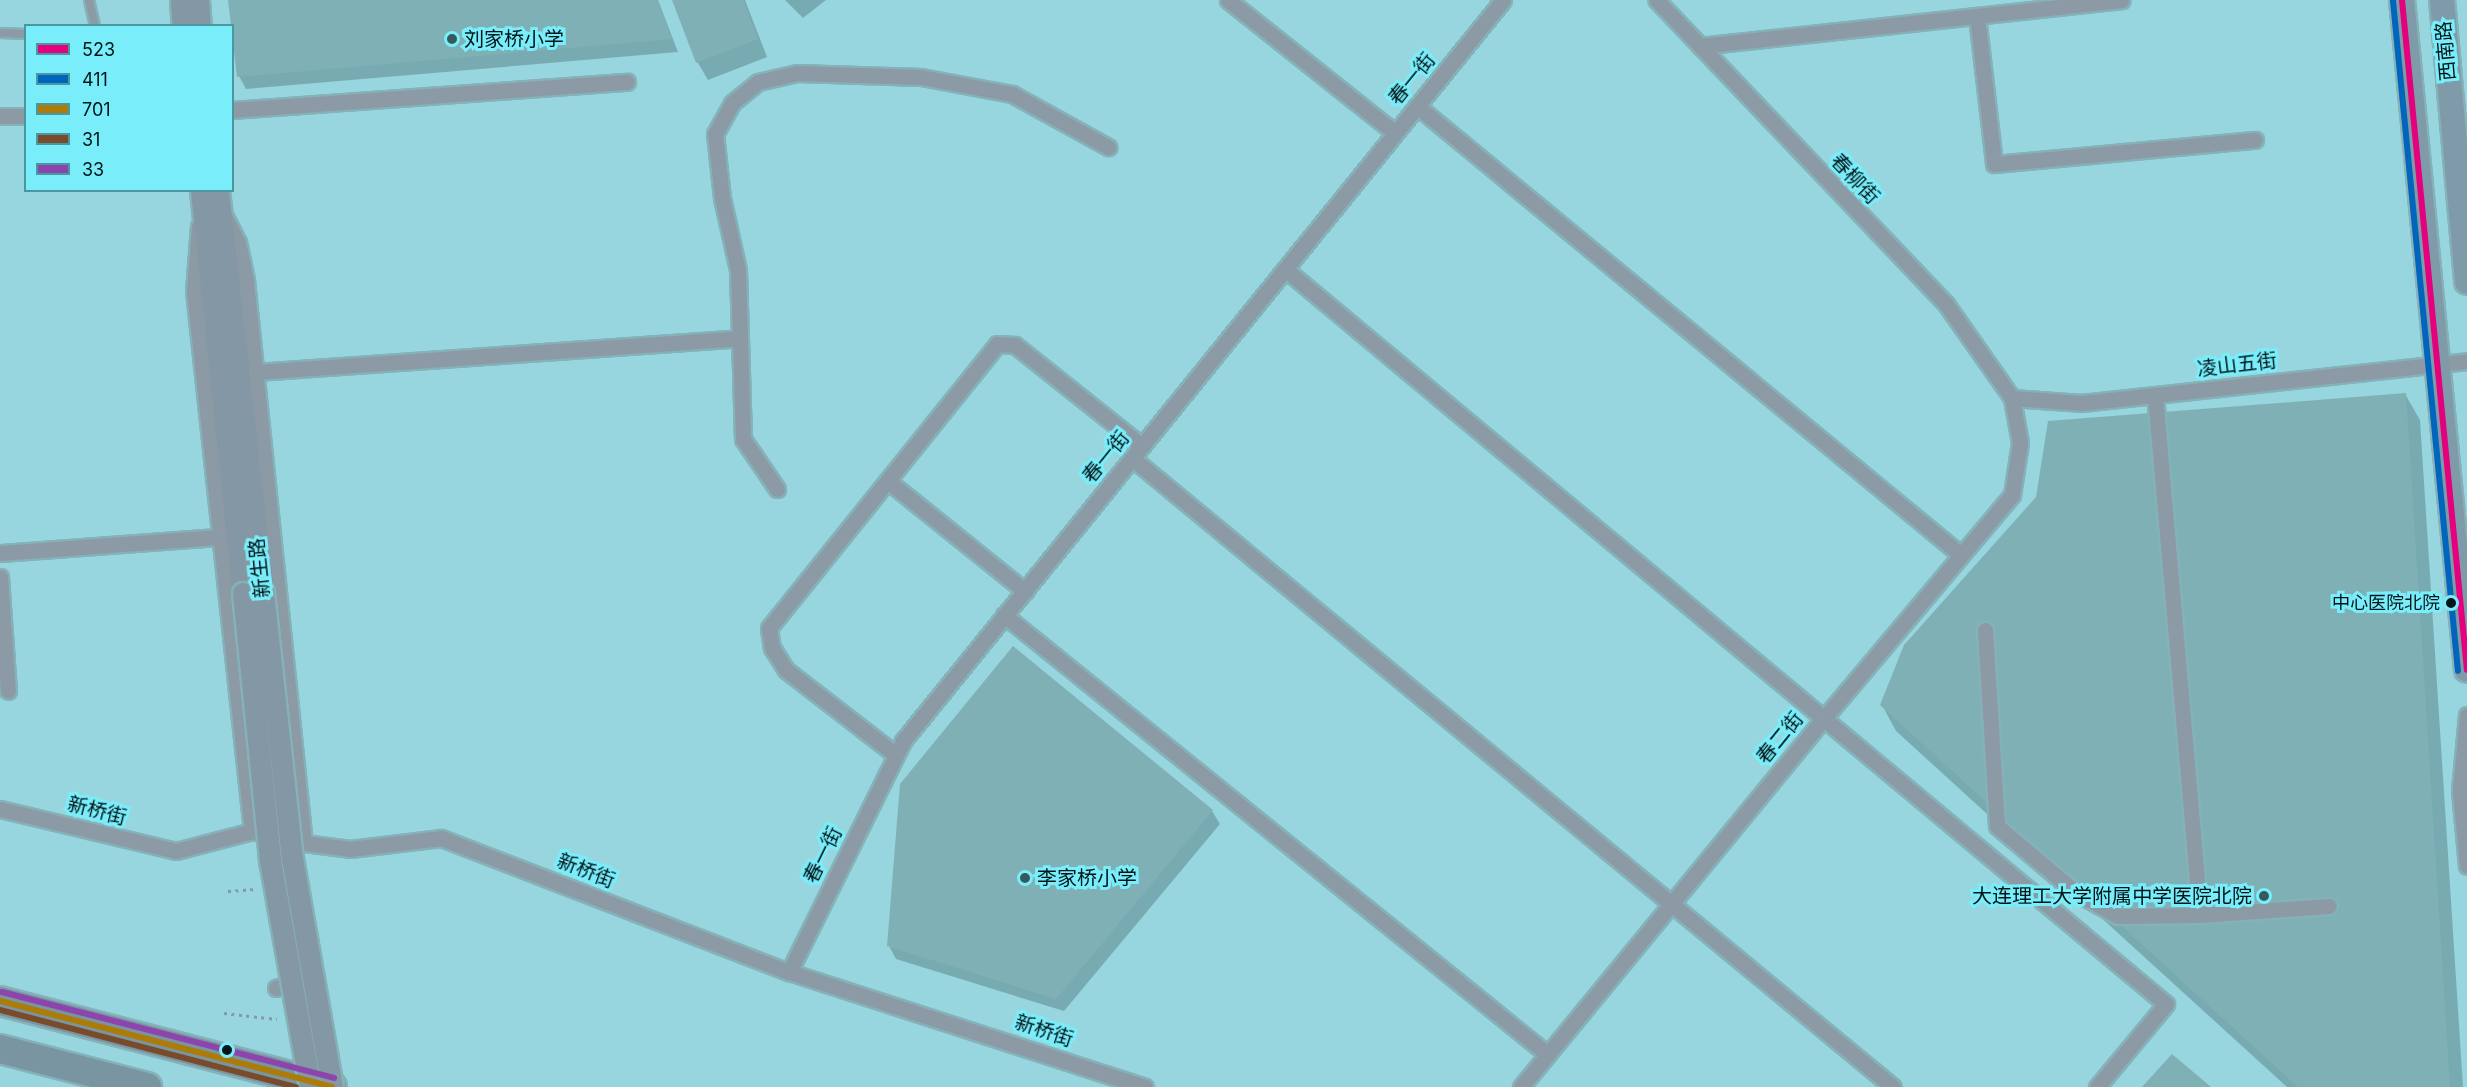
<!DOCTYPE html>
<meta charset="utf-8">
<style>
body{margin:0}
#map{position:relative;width:2467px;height:1087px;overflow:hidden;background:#97d6de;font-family:Inter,"Noto Sans SC",sans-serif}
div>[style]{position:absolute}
.shadow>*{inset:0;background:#0003}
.building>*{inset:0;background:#7fb0b6}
.path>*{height:3px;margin-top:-1.5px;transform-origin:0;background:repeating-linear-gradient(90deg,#839aa3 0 3px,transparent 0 7.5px)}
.roads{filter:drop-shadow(2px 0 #85b2b9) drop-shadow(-2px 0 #85b2b9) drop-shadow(0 2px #85b2b9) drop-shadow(0 -2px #85b2b9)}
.lane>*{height:8px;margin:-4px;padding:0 4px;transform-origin:4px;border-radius:4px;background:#8c9aa5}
.street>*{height:15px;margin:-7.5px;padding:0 7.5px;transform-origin:7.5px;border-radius:7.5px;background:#8c9aa5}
.secondary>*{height:21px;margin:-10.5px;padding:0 10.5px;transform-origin:10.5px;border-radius:10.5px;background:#8398a4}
.primary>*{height:24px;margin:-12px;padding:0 12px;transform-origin:12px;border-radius:12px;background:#7f9aa8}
.highway>*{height:28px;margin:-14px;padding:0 14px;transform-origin:14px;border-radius:14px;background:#7995a2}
.bridges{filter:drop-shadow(2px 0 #85b2b9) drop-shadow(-2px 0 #85b2b9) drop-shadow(0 2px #85b2b9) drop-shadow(0 -2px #85b2b9)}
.secondary-bridge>*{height:21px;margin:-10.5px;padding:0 10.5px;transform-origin:10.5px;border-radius:10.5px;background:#8398a4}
.bus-1>*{height:6px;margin:-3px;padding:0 3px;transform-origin:3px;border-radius:3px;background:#e5007d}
.bus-2>*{height:6px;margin:-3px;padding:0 3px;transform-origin:3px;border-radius:3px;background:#0065bd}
.bus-3>*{height:6px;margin:-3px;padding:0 3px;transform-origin:3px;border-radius:3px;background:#ad7b08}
.bus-4>*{height:6px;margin:-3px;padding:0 3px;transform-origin:3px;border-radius:3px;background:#7a4b2a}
.bus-5>*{height:6px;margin:-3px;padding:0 3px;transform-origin:3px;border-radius:3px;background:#8e44ad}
.dots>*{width:16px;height:16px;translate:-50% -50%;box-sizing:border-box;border:3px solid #7aedfb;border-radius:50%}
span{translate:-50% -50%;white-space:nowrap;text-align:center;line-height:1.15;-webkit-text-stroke:6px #7aedfb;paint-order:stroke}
.bus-label{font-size:18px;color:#001619}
.right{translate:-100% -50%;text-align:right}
.poi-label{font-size:20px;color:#001619}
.left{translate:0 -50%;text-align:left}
.street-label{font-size:20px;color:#001619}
.legend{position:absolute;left:24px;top:24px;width:210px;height:168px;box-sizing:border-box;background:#7aedfb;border:2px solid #4997a1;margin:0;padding:8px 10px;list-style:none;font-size:18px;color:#001619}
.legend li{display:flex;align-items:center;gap:12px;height:30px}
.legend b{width:30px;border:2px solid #4997a1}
</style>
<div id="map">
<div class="shadow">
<div style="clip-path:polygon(230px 0,658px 0,678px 52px,246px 89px,239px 76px)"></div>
<div style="clip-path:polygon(673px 0,745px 0,767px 57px,708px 80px,698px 63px)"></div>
<div style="clip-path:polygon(785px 0,826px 0,803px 18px)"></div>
<div style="clip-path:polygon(2405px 394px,2420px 420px,2463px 1087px,2287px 1087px,1896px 731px,1882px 705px)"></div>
<div style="clip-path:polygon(1212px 811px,1220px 824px,1064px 1011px,896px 959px,889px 946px)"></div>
</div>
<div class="building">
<div style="clip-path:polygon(228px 0,657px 0,672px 39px,237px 77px)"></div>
<div style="clip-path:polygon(672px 0,743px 0,758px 39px,696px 63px)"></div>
<div style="clip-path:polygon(2406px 393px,2450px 1087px,2298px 1087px,1880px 705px,1904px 645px,2036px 497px,2048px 421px)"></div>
<div style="clip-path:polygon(1013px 646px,1213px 810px,1056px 999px,887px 946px,900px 784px)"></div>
<div style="clip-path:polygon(2172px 1054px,2211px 1087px,2142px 1087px)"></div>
</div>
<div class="path">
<div style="left:228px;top:891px;width:28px;rotate:-4deg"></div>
<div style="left:224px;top:1013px;width:53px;rotate:6.5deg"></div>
</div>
<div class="roads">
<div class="lane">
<div style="left:89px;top:0;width:27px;rotate:77deg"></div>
<div style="left:0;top:33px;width:26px;rotate:2deg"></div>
</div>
<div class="street">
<div style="left:1228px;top:0;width:213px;rotate:38.5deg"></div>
<div style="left:1977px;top:16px;width:149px;rotate:83.4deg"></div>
<div style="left:1994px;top:164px;width:262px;rotate:-5.3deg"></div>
<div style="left:1700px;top:46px;width:424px;rotate:-6.2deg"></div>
<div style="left:1417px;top:106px;width:705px;rotate:39.54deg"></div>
<div style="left:232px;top:110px;width:396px;rotate:-4.1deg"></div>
<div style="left:0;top:116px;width:26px"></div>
<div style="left:225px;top:217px;width:28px;rotate:63deg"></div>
<div style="left:238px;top:242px;width:40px;rotate:78deg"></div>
<div style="left:246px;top:281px;width:565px;rotate:84.11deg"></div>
<div style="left:199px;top:226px;width:65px;rotate:94.4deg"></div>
<div style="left:194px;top:291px;width:543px;rotate:83.87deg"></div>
<div style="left:1285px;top:269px;width:1147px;rotate:39.84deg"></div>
<div style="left:2166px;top:1004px;width:108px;rotate:129.7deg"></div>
<div style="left:256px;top:372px;width:485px;rotate:-4deg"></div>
<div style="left:2155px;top:395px;width:522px;rotate:85.05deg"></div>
<div style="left:2012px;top:398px;width:70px;rotate:4.1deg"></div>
<div style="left:2082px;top:403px;width:387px;rotate:-6.2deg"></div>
<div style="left:1132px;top:458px;width:987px;rotate:39.58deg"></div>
<div style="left:888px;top:481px;width:176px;rotate:38.8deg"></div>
<div style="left:777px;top:489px;width:60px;rotate:-124.2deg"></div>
<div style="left:743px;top:439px;width:169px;rotate:-91.7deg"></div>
<div style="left:738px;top:270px;width:74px;rotate:-102.5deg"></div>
<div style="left:722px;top:198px;width:64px;rotate:-96.2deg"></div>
<div style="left:715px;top:134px;width:35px;rotate:-61deg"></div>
<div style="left:732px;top:103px;width:33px;rotate:-39deg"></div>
<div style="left:758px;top:82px;width:40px;rotate:-13deg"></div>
<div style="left:797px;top:73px;width:124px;rotate:1.8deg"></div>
<div style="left:921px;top:77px;width:93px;rotate:10.6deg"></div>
<div style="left:1012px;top:94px;width:110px;rotate:28.9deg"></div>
<div style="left:0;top:553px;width:221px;rotate:-4.2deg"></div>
<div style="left:0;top:577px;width:114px;rotate:86deg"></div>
<div style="left:1004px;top:615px;width:698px;rotate:38.95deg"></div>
<div style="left:1985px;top:630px;width:196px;rotate:86.5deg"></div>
<div style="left:1997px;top:826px;width:102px;rotate:40.2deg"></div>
<div style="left:2075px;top:892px;width:49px;rotate:29.2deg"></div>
<div style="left:2118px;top:916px;width:82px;rotate:-0.7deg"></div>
<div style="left:2200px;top:915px;width:129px;rotate:-4deg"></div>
<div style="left:2467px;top:715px;width:76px;rotate:95.3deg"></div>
<div style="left:2460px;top:791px;width:75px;rotate:84.7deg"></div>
<div style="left:896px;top:755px;width:139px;rotate:-142.3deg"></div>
<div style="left:786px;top:670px;width:26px;rotate:-122deg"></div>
<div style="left:772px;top:648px;width:20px;rotate:-99deg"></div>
<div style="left:769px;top:628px;width:364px;rotate:-51.2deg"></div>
<div style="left:997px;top:344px;width:18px;rotate:3deg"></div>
<div style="left:1015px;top:345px;width:162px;rotate:38.5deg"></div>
<div style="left:0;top:809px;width:181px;rotate:13.4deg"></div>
<div style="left:176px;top:851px;width:79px;rotate:-14.7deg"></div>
<div style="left:252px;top:831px;width:53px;rotate:13deg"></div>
<div style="left:304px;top:843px;width:46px;rotate:7.4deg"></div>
<div style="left:350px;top:849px;width:92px;rotate:-6.9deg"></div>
<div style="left:441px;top:838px;width:373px;rotate:21.1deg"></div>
<div style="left:789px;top:972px;width:374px;rotate:17.9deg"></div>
<div style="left:789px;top:972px;width:258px;rotate:-63.7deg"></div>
<div style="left:903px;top:741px;width:953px;rotate:-51deg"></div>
<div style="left:276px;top:988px;width:9px;rotate:-18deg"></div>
<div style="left:1521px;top:1087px;width:479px;rotate:-50.6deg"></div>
<div style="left:1825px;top:717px;width:290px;rotate:-49.9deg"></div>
<div style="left:2012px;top:495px;width:53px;rotate:-81.3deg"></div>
<div style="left:2020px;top:443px;width:46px;rotate:-100.1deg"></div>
<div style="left:2012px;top:398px;width:115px;rotate:-125.1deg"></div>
<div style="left:1946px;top:304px;width:420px;rotate:-133.6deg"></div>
</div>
<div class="secondary">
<div style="left:181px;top:0;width:26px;rotate:86deg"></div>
<div style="left:198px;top:0;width:26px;rotate:86deg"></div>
<div style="left:201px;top:190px;width:405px;rotate:84.1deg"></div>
<div style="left:218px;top:190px;width:405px;rotate:83.6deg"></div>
</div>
<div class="primary">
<div style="left:2402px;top:0;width:673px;rotate:84.46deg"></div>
<div style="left:2442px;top:0;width:283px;rotate:84.9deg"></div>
</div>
<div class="highway">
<div style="left:0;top:1001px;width:343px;rotate:14.5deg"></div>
<div style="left:0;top:1049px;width:152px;rotate:14.5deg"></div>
</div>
</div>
<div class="bridges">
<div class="secondary-bridge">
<div style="left:263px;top:592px;width:268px;rotate:83.8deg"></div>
<div style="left:292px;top:858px;width:232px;rotate:80.1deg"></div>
<div style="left:243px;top:593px;width:268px;rotate:84.2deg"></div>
<div style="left:270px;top:860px;width:230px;rotate:80deg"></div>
</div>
</div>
<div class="bus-1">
<div style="left:2402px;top:0;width:673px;rotate:84.46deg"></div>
</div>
<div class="bus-2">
<div style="left:2393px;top:1px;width:673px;rotate:84.46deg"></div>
</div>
<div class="bus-3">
<div style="left:0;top:1001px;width:343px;rotate:14.5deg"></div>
</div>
<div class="bus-4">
<div style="left:0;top:1010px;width:306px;rotate:14.6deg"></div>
</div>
<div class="bus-5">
<div style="left:2px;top:992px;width:343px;rotate:14.5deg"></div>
</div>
<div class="dots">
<div style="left:452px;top:39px;background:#35595e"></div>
<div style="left:2451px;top:603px;background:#001619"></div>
<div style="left:1025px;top:878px;background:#35595e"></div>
<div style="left:2264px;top:896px;background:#35595e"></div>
<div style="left:227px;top:1050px;background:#001619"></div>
</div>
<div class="bus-label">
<span class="right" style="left:2440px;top:603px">中心医院北院</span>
</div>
<div class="poi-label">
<span class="left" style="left:464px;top:39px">刘家桥小学</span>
<span class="left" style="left:1037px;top:878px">李家桥小学</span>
<span class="right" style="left:2252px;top:896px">大连理工大学附属中学医院北院</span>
</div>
<div class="street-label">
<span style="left:2446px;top:51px;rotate:-95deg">西南路</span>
<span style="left:1412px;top:79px;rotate:-51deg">春一街</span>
<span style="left:1855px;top:179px;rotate:46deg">春柳街</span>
<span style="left:2237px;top:365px;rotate:-7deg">凌山五街</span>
<span style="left:1106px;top:457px;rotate:-51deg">春一街</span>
<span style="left:260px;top:568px;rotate:-96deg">新生路</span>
<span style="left:1780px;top:738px;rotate:-51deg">春二街</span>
<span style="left:97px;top:811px;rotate:14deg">新桥街</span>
<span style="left:823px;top:855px;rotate:-64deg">春一街</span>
<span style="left:586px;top:871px;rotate:21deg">新桥街</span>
<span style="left:1044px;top:1031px;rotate:18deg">新桥街</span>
</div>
<ul class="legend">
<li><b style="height:8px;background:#e5007d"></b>523</li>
<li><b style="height:8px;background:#0065bd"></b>411</li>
<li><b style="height:8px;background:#ad7b08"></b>701</li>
<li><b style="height:8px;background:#7a4b2a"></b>31</li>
<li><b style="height:8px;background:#8e44ad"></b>33</li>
</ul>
</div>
